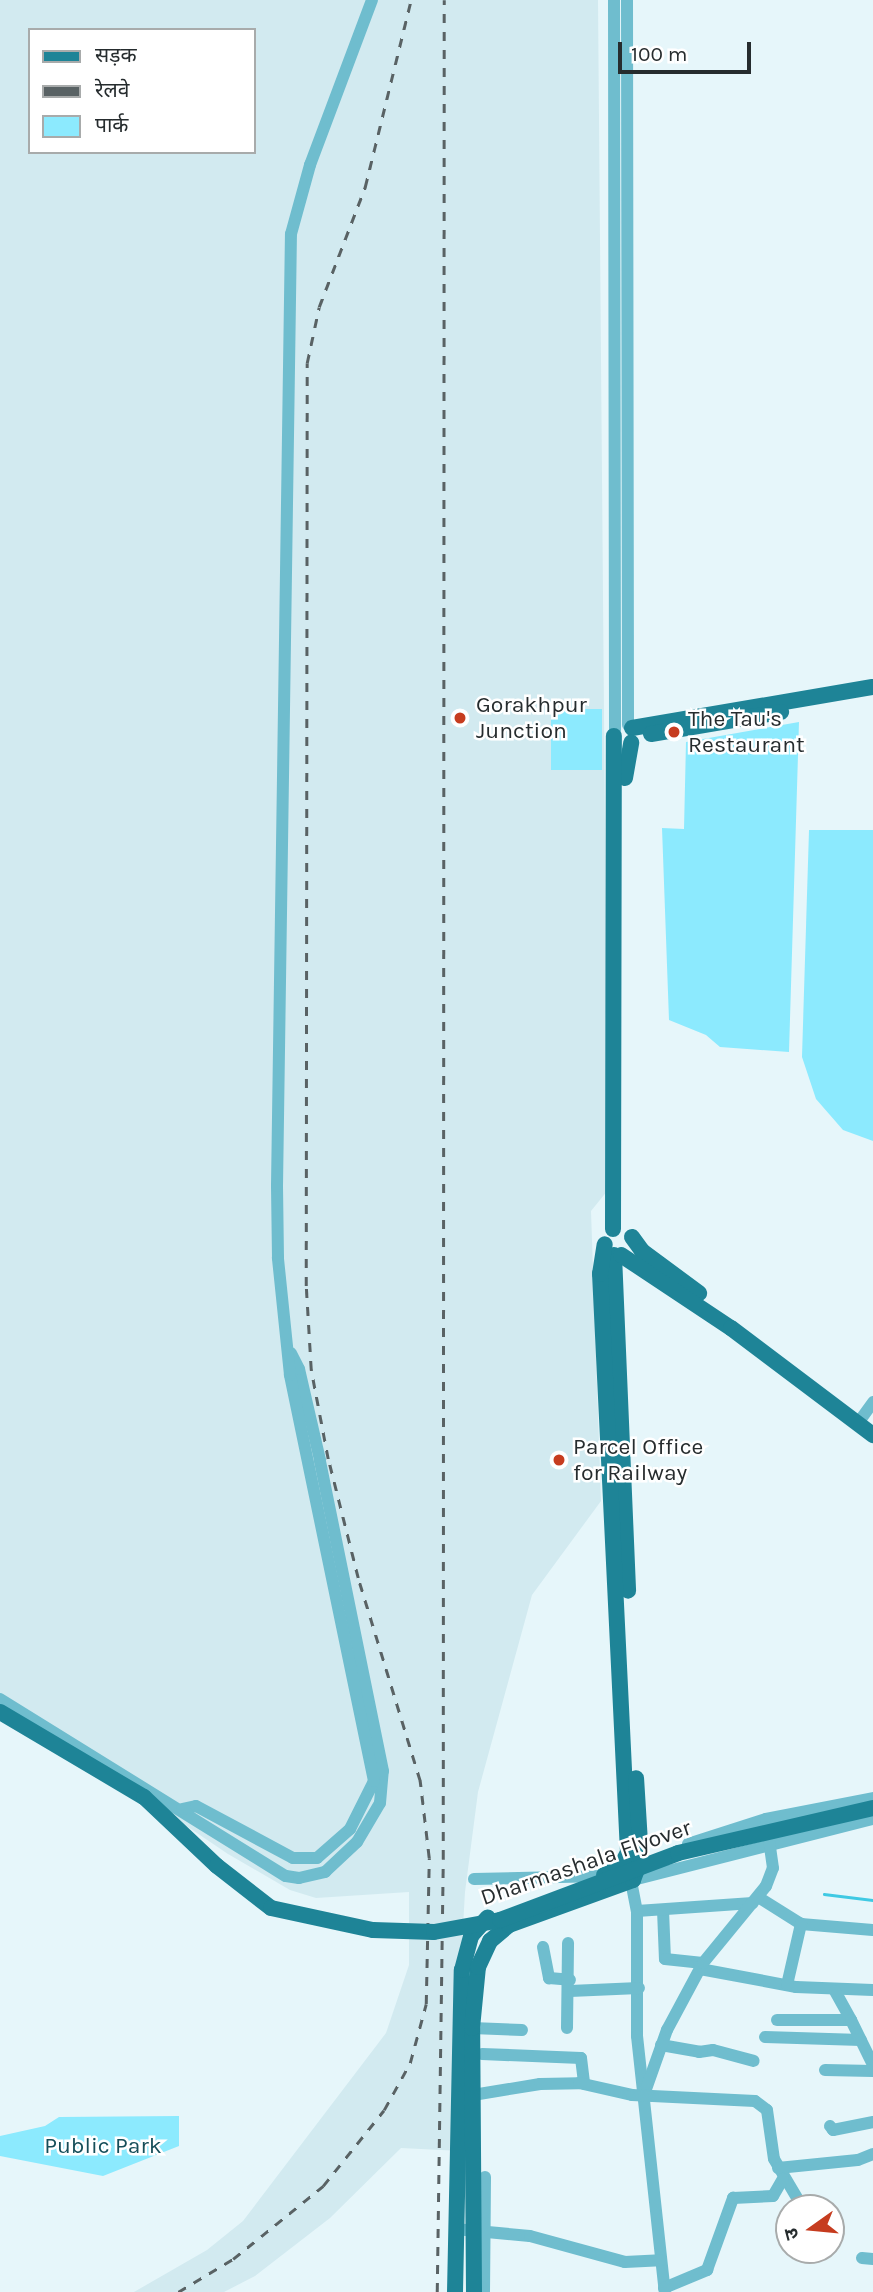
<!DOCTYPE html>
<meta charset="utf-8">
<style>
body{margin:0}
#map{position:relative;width:873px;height:2292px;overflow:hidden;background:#e6f6fa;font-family:Karla,"Noto Sans Devanagari",sans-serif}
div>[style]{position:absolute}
.built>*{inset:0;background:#d2eaf0}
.green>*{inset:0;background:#8ceafe;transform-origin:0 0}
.stream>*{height:2.5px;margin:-1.25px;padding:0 1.25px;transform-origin:1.25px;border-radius:1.25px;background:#3fc9e3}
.minor>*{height:12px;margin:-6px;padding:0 6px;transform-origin:6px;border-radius:6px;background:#6fbdce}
.major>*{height:16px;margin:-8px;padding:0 8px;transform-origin:8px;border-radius:8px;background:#1e8497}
.rail>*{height:2.5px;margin-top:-1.25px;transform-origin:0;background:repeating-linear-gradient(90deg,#596264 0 9px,transparent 0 18px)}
.major-bridge>*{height:16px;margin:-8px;padding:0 8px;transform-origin:8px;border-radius:8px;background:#1e8497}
.dots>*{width:19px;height:19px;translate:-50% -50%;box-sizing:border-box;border:4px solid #fff;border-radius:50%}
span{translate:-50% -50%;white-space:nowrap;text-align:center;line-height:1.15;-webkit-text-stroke:5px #fff;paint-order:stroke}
.poi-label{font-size:23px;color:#262c2e}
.left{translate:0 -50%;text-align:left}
.street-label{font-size:23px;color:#262c2e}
.park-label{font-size:23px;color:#154e59}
.legend{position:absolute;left:28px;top:28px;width:228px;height:126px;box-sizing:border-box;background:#fff;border:2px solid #a8abab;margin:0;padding:9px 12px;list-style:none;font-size:21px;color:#262c2e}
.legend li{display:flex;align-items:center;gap:14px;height:35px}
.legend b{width:35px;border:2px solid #a8abab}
.north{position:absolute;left:775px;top:2194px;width:70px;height:70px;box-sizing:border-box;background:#fff;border:2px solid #a8abab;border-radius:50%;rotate:255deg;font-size:19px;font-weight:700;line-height:28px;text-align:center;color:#262c2e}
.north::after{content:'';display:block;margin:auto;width:24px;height:32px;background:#c63c1f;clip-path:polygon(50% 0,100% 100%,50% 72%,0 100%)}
.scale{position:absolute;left:618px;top:42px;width:133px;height:32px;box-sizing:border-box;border:4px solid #262c2e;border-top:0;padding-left:9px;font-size:21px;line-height:24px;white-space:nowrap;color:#262c2e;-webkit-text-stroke:5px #fff;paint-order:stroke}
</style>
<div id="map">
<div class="built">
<div style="clip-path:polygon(evenodd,0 0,598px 0,608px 1190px,591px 1211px,601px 1501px,532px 1595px,478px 1792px,465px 1892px,458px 2013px,461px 2151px,401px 2148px,330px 2218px,255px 2276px,224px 2292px,134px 2292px,207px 2250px,243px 2221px,386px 2033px,409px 1965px,409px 1892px,316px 1898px,290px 1890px,228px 1854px,0 1700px,0 0,30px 30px,254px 30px,254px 152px,30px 152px,30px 30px)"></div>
</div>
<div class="green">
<div style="left:551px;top:709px;width:51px;height:61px"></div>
<div style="clip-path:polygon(799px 722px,789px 1052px,720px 1047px,706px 1035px,669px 1020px,662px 828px,684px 829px,686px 742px)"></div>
<div style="clip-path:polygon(809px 830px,873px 830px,873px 1141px,843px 1130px,816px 1099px,802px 1057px)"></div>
<div style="clip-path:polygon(179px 2116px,179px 2146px,103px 2176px,0 2156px,0 2136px,45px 2126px,59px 2117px)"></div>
</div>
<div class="stream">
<div style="left:824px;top:1894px;width:49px;rotate:7deg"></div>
</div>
<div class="minor">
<div style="left:614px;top:0;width:730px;rotate:89.92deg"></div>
<div style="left:627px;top:0;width:725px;rotate:89.92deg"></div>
<div style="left:858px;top:1423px;width:26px;rotate:-54deg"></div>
<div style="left:0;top:1699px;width:336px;rotate:31.8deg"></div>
<div style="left:286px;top:1876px;width:13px;rotate:9deg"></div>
<div style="left:299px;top:1878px;width:27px;rotate:-13deg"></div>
<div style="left:325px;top:1872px;width:44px;rotate:-43.2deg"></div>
<div style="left:357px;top:1842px;width:45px;rotate:-59.5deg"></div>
<div style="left:380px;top:1803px;width:32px;rotate:-85deg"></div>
<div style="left:383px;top:1771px;width:317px;rotate:-101.5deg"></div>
<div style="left:320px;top:1460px;width:93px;rotate:-103deg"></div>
<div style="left:299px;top:1369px;width:18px;rotate:-117deg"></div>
<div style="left:182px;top:1809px;width:14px;rotate:-12deg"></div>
<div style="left:196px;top:1806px;width:110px;rotate:28.2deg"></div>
<div style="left:293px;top:1858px;width:24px"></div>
<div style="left:317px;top:1858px;width:44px;rotate:-41.3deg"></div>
<div style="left:350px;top:1829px;width:54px;rotate:-63.4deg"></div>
<div style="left:374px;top:1781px;width:415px;rotate:-101.7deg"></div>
<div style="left:290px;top:1375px;width:118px;rotate:-95.9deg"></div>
<div style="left:278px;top:1258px;width:72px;rotate:-90.8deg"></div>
<div style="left:277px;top:1186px;width:952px;rotate:-89.16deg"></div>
<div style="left:291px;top:234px;width:72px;rotate:-74.6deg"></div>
<div style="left:310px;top:165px;width:176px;rotate:-69.4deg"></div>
<div style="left:688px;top:1844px;width:82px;rotate:-17.8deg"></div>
<div style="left:766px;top:1819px;width:109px;rotate:-11.1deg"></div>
<div style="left:474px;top:1879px;width:128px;rotate:-1.3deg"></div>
<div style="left:633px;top:1880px;width:248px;rotate:-14.3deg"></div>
<div style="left:631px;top:1881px;width:31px;rotate:79deg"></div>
<div style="left:637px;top:1911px;width:125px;rotate:90deg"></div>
<div style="left:637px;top:2036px;width:258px;rotate:83.8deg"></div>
<div style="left:758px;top:1897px;width:51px;rotate:32.1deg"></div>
<div style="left:801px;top:1924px;width:72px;rotate:4.8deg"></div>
<div style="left:663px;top:1910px;width:49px;rotate:87.7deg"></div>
<div style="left:665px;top:1959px;width:38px;rotate:6deg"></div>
<div style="left:637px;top:1911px;width:116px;rotate:-3.9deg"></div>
<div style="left:543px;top:1947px;width:32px;rotate:79deg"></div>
<div style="left:549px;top:1978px;width:21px;rotate:5deg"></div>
<div style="left:700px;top:1969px;width:98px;rotate:10.6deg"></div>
<div style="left:796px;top:1987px;width:77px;rotate:2.2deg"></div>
<div style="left:787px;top:1985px;width:63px;rotate:-77.1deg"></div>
<div style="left:570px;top:1991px;width:69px;rotate:-2.5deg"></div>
<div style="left:835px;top:1991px;width:33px;rotate:61deg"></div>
<div style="left:777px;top:2020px;width:74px"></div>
<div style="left:851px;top:2020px;width:50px;rotate:63.9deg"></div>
<div style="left:472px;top:2028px;width:50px;rotate:2.3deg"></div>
<div style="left:567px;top:2028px;width:85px;rotate:-89.3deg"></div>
<div style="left:765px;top:2037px;width:96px;rotate:1.8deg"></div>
<div style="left:661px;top:2045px;width:39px;rotate:10deg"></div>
<div style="left:699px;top:2052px;width:14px;rotate:-8deg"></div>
<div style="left:713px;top:2050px;width:42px;rotate:15deg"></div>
<div style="left:482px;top:2054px;width:99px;rotate:2.3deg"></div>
<div style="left:581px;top:2058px;width:26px;rotate:83deg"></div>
<div style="left:825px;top:2070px;width:48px;rotate:1.2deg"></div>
<div style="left:645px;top:2092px;width:66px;rotate:-70.5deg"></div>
<div style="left:667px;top:2030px;width:76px;rotate:-61.8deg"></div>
<div style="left:703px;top:1963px;width:99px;rotate:-50.7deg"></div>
<div style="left:766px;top:1886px;width:19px;rotate:-69deg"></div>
<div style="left:773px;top:1868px;width:49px;rotate:-98.1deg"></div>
<div style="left:473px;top:2095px;width:68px;rotate:-9.3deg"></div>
<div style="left:540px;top:2084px;width:39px;rotate:-1deg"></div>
<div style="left:579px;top:2083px;width:54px;rotate:12.8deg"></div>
<div style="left:632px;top:2095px;width:123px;rotate:2.8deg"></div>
<div style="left:755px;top:2101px;width:15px;rotate:37deg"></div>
<div style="left:767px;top:2110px;width:49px;rotate:81.9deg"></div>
<div style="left:774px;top:2159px;width:57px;rotate:59.4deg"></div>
<div style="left:830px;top:2126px;width:5px;rotate:53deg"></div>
<div style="left:833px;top:2130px;width:41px;rotate:-11.3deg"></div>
<div style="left:778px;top:2168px;width:80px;rotate:-5.7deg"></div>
<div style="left:858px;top:2160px;width:16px;rotate:-22deg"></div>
<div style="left:455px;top:2229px;width:75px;rotate:5.3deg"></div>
<div style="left:530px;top:2236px;width:98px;rotate:15.3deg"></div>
<div style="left:625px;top:2262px;width:35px;rotate:-3deg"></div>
<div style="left:862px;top:2258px;width:11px;rotate:5deg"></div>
<div style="left:664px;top:2288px;width:47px;rotate:-22.7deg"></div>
<div style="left:707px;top:2270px;width:77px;rotate:-70.1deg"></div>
<div style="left:733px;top:2198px;width:40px;rotate:-2.9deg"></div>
<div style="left:773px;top:2196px;width:20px;rotate:-60deg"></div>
<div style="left:484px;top:2292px;width:115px;rotate:-89.5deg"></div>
</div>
<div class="major">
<div style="left:632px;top:728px;width:244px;rotate:-9.7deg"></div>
<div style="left:651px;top:734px;width:132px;rotate:-9.6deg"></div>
<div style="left:625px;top:778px;width:36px;rotate:-80deg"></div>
<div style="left:613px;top:1229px;width:493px;rotate:-89.9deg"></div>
<div style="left:632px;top:1237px;width:17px;rotate:54deg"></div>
<div style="left:642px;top:1251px;width:71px;rotate:36.4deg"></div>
<div style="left:614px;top:1255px;width:336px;rotate:87.6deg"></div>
<div style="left:621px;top:1255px;width:132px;rotate:33.6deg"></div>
<div style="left:731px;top:1328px;width:178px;rotate:37deg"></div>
<div style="left:604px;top:1875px;width:17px;rotate:-24deg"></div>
<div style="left:620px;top:1868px;width:18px;rotate:-63deg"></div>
<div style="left:628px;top:1852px;width:579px;rotate:-92.77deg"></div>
<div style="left:600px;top:1274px;width:30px;rotate:-81deg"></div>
<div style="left:455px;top:2292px;width:322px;rotate:-88.8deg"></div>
<div style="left:462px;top:1970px;width:35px;rotate:-75deg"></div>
<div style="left:471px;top:1936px;width:25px;rotate:-48deg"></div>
<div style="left:474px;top:2292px;width:264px;rotate:-90.4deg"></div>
<div style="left:472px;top:2028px;width:61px;rotate:-84.4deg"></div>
<div style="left:478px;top:1967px;width:29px;rotate:-65deg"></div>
<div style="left:490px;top:1941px;width:25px;rotate:-40deg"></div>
<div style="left:509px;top:1925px;width:132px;rotate:-19.9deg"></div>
<div style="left:633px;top:1880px;width:22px;rotate:-69deg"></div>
<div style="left:641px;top:1859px;width:81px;rotate:-93.5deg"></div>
</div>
<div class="rail">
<div style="left:178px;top:2292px;width:64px;rotate:-31deg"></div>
<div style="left:233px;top:2259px;width:116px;rotate:-39deg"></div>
<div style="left:323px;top:2186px;width:97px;rotate:-51.2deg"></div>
<div style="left:384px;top:2110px;width:54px;rotate:-61deg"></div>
<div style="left:410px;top:2063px;width:61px;rotate:-74.8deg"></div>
<div style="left:426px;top:2004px;width:146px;rotate:-88.8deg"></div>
<div style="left:429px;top:1858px;width:78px;rotate:-96.7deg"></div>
<div style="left:420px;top:1781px;width:212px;rotate:-107deg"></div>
<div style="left:358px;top:1578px;width:123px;rotate:-104.1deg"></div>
<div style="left:328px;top:1459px;width:91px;rotate:-100.8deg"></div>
<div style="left:311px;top:1370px;width:84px;rotate:-93.4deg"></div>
<div style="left:306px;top:1286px;width:923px;rotate:-89.94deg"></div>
<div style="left:307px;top:363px;width:57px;rotate:-77.9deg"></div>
<div style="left:319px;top:307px;width:129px;rotate:-69deg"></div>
<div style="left:365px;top:187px;width:193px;rotate:-76.2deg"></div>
<div style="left:437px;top:2292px;width:433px;rotate:-89.2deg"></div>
<div style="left:443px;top:1859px;width:1859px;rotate:-89.97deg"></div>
</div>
<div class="major-bridge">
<div style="left:0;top:1712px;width:167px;rotate:30.6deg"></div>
<div style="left:144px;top:1797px;width:100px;rotate:43.4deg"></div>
<div style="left:217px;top:1866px;width:68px;rotate:37.9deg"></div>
<div style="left:271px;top:1908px;width:104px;rotate:12.2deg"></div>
<div style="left:373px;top:1930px;width:61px;rotate:1.9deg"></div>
<div style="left:434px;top:1932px;width:67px;rotate:-10.3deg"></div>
<div style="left:500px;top:1920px;width:190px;rotate:-20.6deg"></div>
<div style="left:678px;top:1853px;width:200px;rotate:-13deg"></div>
</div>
<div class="dots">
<div style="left:460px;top:718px;background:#c63c1f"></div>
<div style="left:674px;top:732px;background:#c63c1f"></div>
<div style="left:559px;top:1460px;background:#c63c1f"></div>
</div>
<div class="poi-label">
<span class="left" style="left:476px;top:718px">Gorakhpur<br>Junction</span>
<span class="left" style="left:688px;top:732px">The Tau's<br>Restaurant</span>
<span class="left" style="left:573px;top:1460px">Parcel Office<br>for Railway</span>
</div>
<div class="street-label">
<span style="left:586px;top:1863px;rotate:-19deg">Dharmashala Flyover</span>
</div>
<div class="park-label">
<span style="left:103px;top:2146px">Public Park</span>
</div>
<ul class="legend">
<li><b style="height:9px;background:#1e8497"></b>सड़क</li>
<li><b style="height:9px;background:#596264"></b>रेलवे</li>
<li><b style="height:19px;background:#8ceafe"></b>पार्क</li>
</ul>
<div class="north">उ</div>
<div class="scale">100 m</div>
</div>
